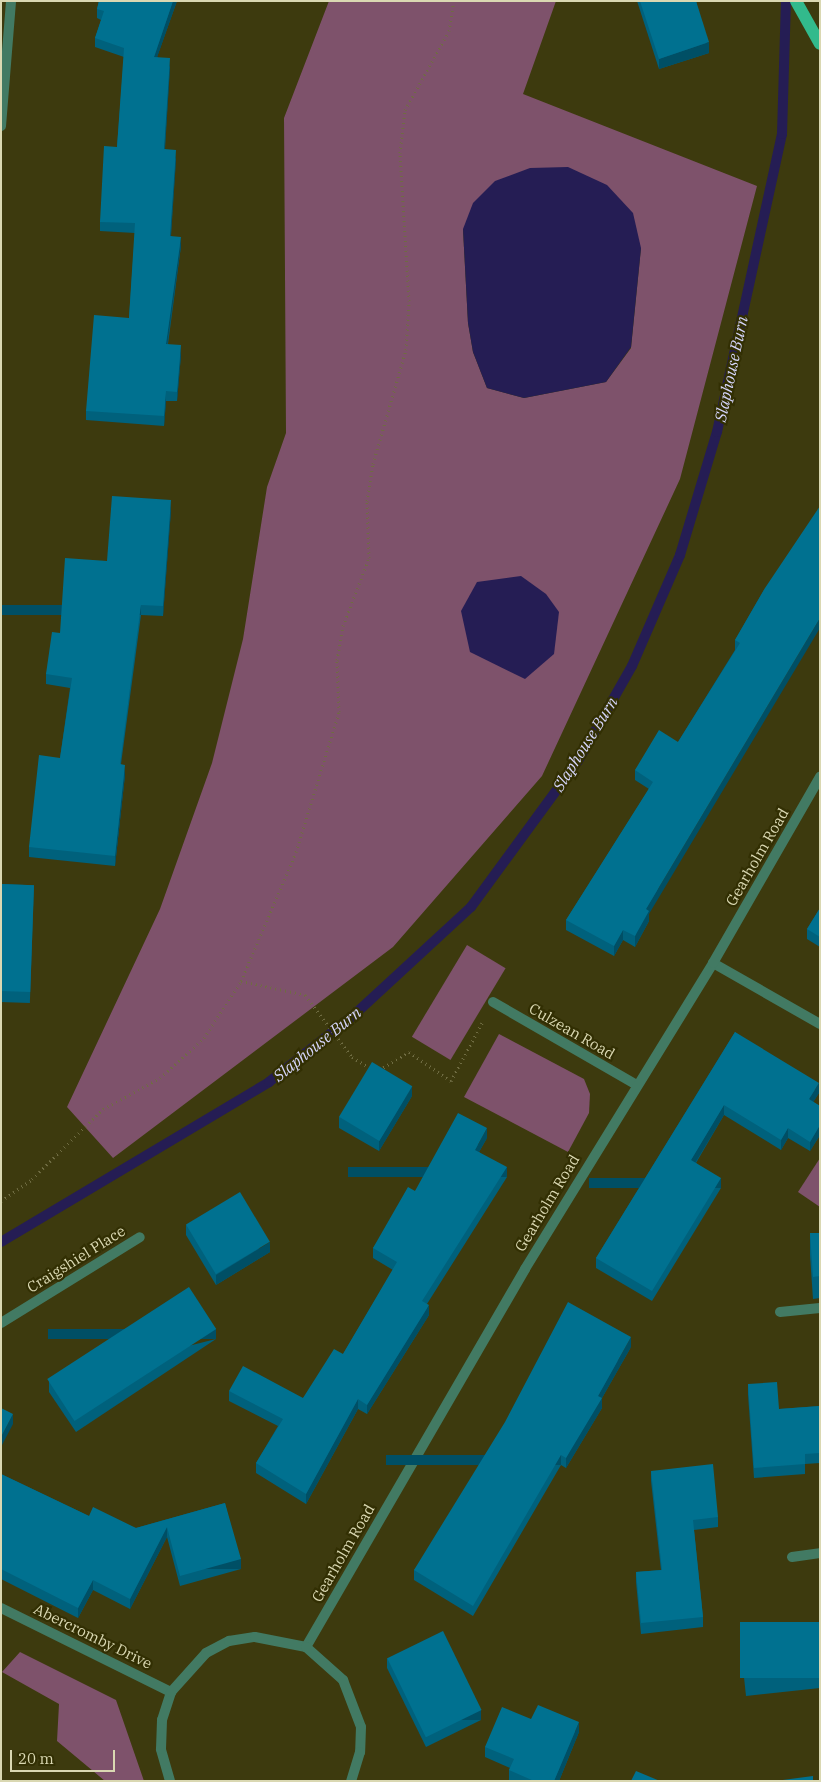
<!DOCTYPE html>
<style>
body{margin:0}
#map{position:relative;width:821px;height:1782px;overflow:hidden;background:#3d3a0e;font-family:"IBM Plex Serif",serif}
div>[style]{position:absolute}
.green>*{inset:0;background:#7e526b;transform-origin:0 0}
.water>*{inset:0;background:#251d54}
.stream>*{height:10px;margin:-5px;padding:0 5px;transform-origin:5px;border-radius:5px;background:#251d54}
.path>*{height:3px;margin-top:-1.5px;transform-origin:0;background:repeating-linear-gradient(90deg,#6f6c42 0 1px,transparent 0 5px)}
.service>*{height:10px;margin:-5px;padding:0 5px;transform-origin:5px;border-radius:5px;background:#427a63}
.minor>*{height:10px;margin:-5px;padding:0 5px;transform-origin:5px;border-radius:5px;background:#427a63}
.primary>*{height:12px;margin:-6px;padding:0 6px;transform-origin:6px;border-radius:6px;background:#32ba8c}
.wall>*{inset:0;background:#00617c;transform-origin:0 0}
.shaded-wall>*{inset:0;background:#004f65;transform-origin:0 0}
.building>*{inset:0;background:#007190;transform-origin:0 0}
span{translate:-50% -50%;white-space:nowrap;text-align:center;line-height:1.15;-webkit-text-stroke:4.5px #322f03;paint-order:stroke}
.street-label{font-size:15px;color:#dad8b2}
.water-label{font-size:16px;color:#d5d5fa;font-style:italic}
.frame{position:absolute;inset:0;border:2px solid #dad8b2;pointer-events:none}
.scale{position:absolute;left:10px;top:1750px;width:105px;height:22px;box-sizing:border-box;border:2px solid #dad8b2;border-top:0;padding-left:6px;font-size:15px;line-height:18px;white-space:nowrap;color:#dad8b2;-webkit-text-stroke:4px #322f03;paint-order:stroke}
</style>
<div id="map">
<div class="green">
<div style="clip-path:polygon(evenodd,329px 1px,556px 1px,523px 94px,757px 186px,680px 479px,542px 776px,393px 947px,113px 1158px,67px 1107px,160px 909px,212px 763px,243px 639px,267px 487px,286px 433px,284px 118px,329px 1px,463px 229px,641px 248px,631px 348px,606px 382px,524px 398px,487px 388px,473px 352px,468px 323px,463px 229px)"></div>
<div style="left:467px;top:945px;width:45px;height:107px;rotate:31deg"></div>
<div style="clip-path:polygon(499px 1034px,584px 1079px,590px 1094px,589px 1113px,568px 1152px,464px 1097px)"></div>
<div style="clip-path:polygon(820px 1158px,820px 1207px,798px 1192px)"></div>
<div style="clip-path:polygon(20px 1652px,116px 1700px,144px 1781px,105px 1781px,57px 1741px,59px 1704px,2px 1672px)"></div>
</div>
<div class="water">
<div style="clip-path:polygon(568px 167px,607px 185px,633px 213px,641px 248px,631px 347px,606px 382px,524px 398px,487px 388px,473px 352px,468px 323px,463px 229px,473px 203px,495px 181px,530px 168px)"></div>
<div style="clip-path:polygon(521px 576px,546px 594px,559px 612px,554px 654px,525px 679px,470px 652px,461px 611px,477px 582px)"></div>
</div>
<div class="stream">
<div style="left:1px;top:1242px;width:312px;rotate:-30.8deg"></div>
<div style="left:269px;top:1082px;width:110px;rotate:-38.3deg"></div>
<div style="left:355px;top:1014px;width:158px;rotate:-42.7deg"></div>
<div style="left:471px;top:907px;width:181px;rotate:-53.8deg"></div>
<div style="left:578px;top:761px;width:109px;rotate:-60.4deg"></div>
<div style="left:632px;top:666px;width:121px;rotate:-66.6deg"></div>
<div style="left:680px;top:555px;width:128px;rotate:-73.3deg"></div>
<div style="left:717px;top:432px;width:305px;rotate:-77.7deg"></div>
<div style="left:782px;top:134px;width:133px;rotate:-88.3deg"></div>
</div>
<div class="path">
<div style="left:241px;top:981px;width:66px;rotate:12.3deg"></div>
<div style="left:305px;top:995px;width:78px;rotate:52.8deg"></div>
<div style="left:352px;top:1057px;width:23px;rotate:31deg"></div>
<div style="left:379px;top:1070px;width:35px;rotate:-31deg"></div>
<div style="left:409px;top:1052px;width:51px;rotate:34.6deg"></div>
<div style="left:451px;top:1081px;width:68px;rotate:-61.9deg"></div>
<div style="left:1px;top:1201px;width:38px;rotate:-35deg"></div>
<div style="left:32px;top:1179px;width:100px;rotate:-44.6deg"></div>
<div style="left:103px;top:1109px;width:65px;rotate:-28.5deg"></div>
<div style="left:160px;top:1078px;width:59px;rotate:-42.3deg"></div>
<div style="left:204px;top:1038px;width:68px;rotate:-57deg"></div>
<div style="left:241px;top:981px;width:140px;rotate:-66.9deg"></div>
<div style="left:296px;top:852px;width:146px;rotate:-72.9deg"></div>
<div style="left:339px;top:712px;width:52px;rotate:-92.2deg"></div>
<div style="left:337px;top:660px;width:35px;rotate:-80deg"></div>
<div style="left:343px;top:626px;width:73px;rotate:-69.1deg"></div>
<div style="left:369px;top:558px;width:57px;rotate:-92deg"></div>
<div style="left:367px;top:501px;width:37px;rotate:-81deg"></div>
<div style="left:373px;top:464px;width:119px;rotate:-73.9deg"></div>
<div style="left:406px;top:350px;width:49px;rotate:-86.5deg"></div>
<div style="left:409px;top:301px;width:148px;rotate:-93.5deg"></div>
<div style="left:400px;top:153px;width:43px;rotate:-83.4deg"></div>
<div style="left:405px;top:110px;width:90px;rotate:-60.9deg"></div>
<div style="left:449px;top:31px;width:30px;rotate:-81deg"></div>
</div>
<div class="service">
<div style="left:780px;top:1312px;width:40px;rotate:-5.7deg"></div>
</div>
<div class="minor">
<div style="left:1px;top:126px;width:125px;rotate:-85.4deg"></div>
<div style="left:713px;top:963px;width:123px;rotate:29.7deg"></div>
<div style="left:493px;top:1002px;width:166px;rotate:30deg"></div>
<div style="left:1px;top:1323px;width:163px;rotate:-31.7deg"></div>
<div style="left:792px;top:1557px;width:28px;rotate:-8deg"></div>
<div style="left:1px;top:1608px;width:190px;rotate:26.3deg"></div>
<div style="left:306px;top:1647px;width:437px;rotate:-59.9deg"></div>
<div style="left:525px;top:1269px;width:359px;rotate:-58.4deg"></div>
<div style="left:713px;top:963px;width:215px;rotate:-60.1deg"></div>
<div style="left:170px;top:1781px;width:33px;rotate:-106deg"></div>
<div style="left:161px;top:1749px;width:29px;rotate:-88deg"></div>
<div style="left:162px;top:1720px;width:29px;rotate:-72deg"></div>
<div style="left:171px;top:1692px;width:52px;rotate:-48.1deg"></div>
<div style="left:206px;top:1653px;width:26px;rotate:-28deg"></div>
<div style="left:229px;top:1641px;width:26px;rotate:-9deg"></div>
<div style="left:255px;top:1637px;width:52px;rotate:11.1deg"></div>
<div style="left:306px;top:1647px;width:50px;rotate:41.7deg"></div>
<div style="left:343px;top:1680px;width:50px;rotate:69deg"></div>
<div style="left:361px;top:1727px;width:25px;rotate:92deg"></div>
<div style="left:360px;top:1752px;width:30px;rotate:107deg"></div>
</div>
<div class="primary">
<div style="left:796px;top:1px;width:49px;rotate:60.8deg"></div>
</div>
<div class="wall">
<div style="clip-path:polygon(99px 1px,177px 1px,157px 57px,170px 67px,165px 149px,176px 159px,171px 236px,181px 246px,168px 344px,181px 355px,177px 401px,166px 401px,164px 426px,86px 420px,86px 411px,129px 318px,135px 233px,100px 231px,100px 222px,117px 147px,124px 57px,95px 47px,95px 38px,101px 20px,97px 18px,97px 9px)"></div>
<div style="clip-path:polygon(637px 1px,696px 1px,709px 53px,659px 69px)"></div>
<div style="clip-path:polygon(171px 510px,163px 616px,141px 615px,121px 764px,125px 775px,115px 866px,29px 857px,29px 847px,60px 758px,70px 688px,46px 684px,46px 674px,60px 633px,107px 561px)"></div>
<div style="clip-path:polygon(765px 588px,649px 914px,649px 921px,635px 947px,623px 940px,614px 956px,566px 930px,566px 920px,649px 789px,635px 780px,635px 770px,678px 742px,735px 650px,735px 640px)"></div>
<div style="left:1px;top:884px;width:33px;height:118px;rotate:2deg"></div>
<div style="clip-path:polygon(820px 908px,820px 947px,807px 939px,807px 929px)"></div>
<div style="clip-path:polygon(735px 1032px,819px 1093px,813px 1102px,820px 1106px,820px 1135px,810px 1151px,788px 1138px,781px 1150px,724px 1115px,696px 1163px,721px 1188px,652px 1301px,596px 1268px,596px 1258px)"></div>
<div style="clip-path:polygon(412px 1096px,379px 1151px,339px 1128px,339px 1117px)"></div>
<div style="clip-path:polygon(487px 1138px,479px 1152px,507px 1177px,427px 1304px,429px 1315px,367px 1414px,358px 1409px,306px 1504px,256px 1473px,256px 1463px,278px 1426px,229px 1401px,229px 1391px,303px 1398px,343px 1354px,393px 1270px,373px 1258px,373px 1248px,415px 1191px)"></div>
<div style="clip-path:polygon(186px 1225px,270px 1252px,216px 1285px,186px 1235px)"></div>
<div style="clip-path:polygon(810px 1233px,820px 1233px,820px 1298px,813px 1299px,810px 1255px)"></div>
<div style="clip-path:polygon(216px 1339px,76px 1432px,49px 1392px,49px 1381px)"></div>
<div style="clip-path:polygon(631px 1347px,602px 1398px,602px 1408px,566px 1468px,561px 1465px,473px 1616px,414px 1580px,414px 1570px)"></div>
<div style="clip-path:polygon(748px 1384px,779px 1409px,820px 1406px,820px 1463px,805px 1464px,805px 1474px,754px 1478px,748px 1395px)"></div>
<div style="clip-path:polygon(651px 1471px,718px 1517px,718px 1527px,694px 1530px,703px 1617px,703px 1627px,641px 1634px,636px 1582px,636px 1572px,661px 1570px,651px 1481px)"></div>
<div style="clip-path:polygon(1px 1474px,89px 1516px,136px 1528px,225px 1503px,241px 1569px,180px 1586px,167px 1537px,130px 1609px,93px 1590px,78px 1618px,1px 1579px)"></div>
<div style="clip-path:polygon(820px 1622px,820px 1688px,746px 1696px,740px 1640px,740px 1630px)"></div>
<div style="clip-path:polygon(387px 1658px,481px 1720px,426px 1747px,387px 1668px)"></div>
<div style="clip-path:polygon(531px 1719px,579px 1732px,559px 1781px,510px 1781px,509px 1780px,509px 1770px,510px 1768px,485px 1757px,485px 1747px)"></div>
</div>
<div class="shaded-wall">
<div style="clip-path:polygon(173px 1px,177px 1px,154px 66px,154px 57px)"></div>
<div style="clip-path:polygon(709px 42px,709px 53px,659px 69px,659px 59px)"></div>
<div style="clip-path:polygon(170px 58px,170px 67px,164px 159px,164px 149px)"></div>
<div style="clip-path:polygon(176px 150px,176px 159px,170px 246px,170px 236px)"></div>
<div style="clip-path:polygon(181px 237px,181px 246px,166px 354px,166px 344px)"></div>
<div style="clip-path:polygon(181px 345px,181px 355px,177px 401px,177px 392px)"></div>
<div style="clip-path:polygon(166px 391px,166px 401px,164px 426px,164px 416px)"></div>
<div style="clip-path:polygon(171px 500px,171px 510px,163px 616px,163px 606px)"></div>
<div style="left:141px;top:605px;width:10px;height:160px;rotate:90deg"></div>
<div style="clip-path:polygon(820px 618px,820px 628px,649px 914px,649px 921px,635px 947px,635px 936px,646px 909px)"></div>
<div style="clip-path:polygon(125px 765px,125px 775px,115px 866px,115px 856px)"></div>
<div style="clip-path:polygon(623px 930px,623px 940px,614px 956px,614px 946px)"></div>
<div style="clip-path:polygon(819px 1083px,819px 1093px,809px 1109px,809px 1099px)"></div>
<div style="clip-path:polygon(412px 1086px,412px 1096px,379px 1151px,379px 1141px)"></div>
<div style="clip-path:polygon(724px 1105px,724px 1115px,691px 1170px,691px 1160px)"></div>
<div style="clip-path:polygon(820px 1125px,820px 1135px,810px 1151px,810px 1142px)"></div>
<div style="clip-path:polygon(487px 1128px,487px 1138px,475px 1159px,475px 1150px)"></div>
<div style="clip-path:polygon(788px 1128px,788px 1138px,781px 1150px,781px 1140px)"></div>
<div style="left:507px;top:1167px;width:10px;height:159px;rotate:90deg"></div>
<div style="left:721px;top:1178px;width:10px;height:132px;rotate:90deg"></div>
<div style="clip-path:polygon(270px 1242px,270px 1252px,216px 1285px,216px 1275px)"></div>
<div style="clip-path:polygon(429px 1305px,429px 1315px,367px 1414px,367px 1405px)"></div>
<div style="left:216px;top:1329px;width:10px;height:168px;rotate:90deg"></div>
<div style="clip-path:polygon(631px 1337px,631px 1347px,602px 1398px,602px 1408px,566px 1468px,566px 1458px,598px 1396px)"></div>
<div style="clip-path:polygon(358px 1399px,358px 1409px,306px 1504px,306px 1494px)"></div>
<div style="clip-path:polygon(13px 1414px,13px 1424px,1px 1447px,1px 1437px)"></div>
<div style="left:561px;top:1455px;width:10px;height:175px;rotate:90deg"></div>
<div style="clip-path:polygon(167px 1527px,167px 1537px,130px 1609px,130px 1599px)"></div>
<div style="left:241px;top:1559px;width:10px;height:63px;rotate:90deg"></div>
<div style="clip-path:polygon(93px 1580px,93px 1590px,78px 1618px,78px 1608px)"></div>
<div style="left:481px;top:1710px;width:10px;height:61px;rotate:90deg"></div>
<div style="clip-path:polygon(579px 1722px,579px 1732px,559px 1781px,554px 1781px)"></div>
</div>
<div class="building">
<div style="clip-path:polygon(99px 1px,173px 1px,154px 57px,170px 58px,164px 149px,176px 150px,170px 236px,181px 237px,166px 344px,181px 345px,177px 392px,166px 391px,164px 416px,86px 411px,94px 315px,129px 318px,135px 223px,100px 222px,104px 146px,117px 147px,124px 48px,95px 38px,104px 11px,97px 9px)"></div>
<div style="clip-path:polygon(640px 1px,696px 1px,709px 42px,659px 59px)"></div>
<div style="clip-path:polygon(112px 496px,171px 500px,163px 606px,141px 605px,120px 764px,125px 765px,115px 856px,29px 847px,39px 755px,60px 758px,72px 678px,46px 674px,52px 632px,60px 633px,65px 558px,107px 561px)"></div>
<div style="clip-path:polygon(820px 506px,820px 618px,646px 909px,649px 911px,635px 936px,623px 930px,614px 946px,566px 920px,653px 782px,635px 770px,659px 730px,678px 742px,740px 643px,735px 640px,765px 588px)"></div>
<div style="left:1px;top:884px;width:33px;height:107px;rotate:2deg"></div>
<div style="clip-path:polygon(820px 908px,820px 937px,807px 929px)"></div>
<div style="clip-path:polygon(735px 1032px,819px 1083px,809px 1099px,820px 1106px,820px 1125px,810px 1142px,788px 1128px,781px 1140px,724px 1105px,691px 1160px,721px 1178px,652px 1291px,596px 1258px)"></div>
<div style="left:372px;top:1062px;width:47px;height:64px;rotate:31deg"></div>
<div style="clip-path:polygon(458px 1113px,487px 1128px,475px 1150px,507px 1167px,422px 1301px,429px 1305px,367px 1405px,358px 1399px,306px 1494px,256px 1463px,283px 1419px,229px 1391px,243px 1366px,303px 1398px,334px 1349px,343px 1354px,397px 1262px,373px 1248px,408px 1187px,415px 1191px)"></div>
<div style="left:240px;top:1192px;width:58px;height:63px;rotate:59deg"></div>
<div style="clip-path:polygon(810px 1233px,820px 1233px,820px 1276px,813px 1277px)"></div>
<div style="left:189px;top:1287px;width:50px;height:169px;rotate:57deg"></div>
<div style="clip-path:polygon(568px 1302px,631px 1337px,598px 1396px,602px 1398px,566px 1458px,561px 1455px,473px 1606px,414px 1570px,505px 1422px)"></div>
<div style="clip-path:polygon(777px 1382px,779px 1409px,820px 1406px,820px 1453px,805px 1454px,805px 1464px,754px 1468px,748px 1384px)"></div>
<div style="clip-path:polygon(1px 1408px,13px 1414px,1px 1437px)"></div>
<div style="clip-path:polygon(713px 1464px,718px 1517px,693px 1520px,703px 1617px,641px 1623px,636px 1572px,662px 1570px,651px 1471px)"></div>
<div style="clip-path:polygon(1px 1474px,89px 1516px,93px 1507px,136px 1528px,225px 1503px,241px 1559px,180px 1576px,167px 1527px,130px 1599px,93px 1580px,78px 1608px,1px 1569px)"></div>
<div style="left:820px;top:1622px;width:56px;height:80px;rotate:90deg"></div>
<div style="left:443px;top:1631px;width:88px;height:62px;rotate:64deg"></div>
<div style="clip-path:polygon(538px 1705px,579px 1722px,554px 1781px,534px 1781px,509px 1770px,514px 1759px,485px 1747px,502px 1707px,531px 1719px)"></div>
<div style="clip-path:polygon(636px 1771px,660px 1781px,631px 1781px)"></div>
<div style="clip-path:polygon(813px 1776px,813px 1781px,775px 1781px)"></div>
</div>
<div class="street-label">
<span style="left:757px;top:857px;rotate:-60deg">Gearholm Road</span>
<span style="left:572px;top:1031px;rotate:30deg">Culzean Road</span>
<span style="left:547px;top:1203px;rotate:-59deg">Gearholm Road</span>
<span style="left:76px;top:1259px;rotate:-32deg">Craigshiel Place</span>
<span style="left:343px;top:1553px;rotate:-60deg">Gearholm Road</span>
<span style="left:93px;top:1636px;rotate:26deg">Abercromby Drive</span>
</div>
<div class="water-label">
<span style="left:731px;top:369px;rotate:-78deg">Slaphouse Burn</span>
<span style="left:585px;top:744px;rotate:-58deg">Slaphouse Burn</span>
<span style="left:317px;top:1044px;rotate:-39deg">Slaphouse Burn</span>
</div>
<div class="frame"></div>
<div class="scale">20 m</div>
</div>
